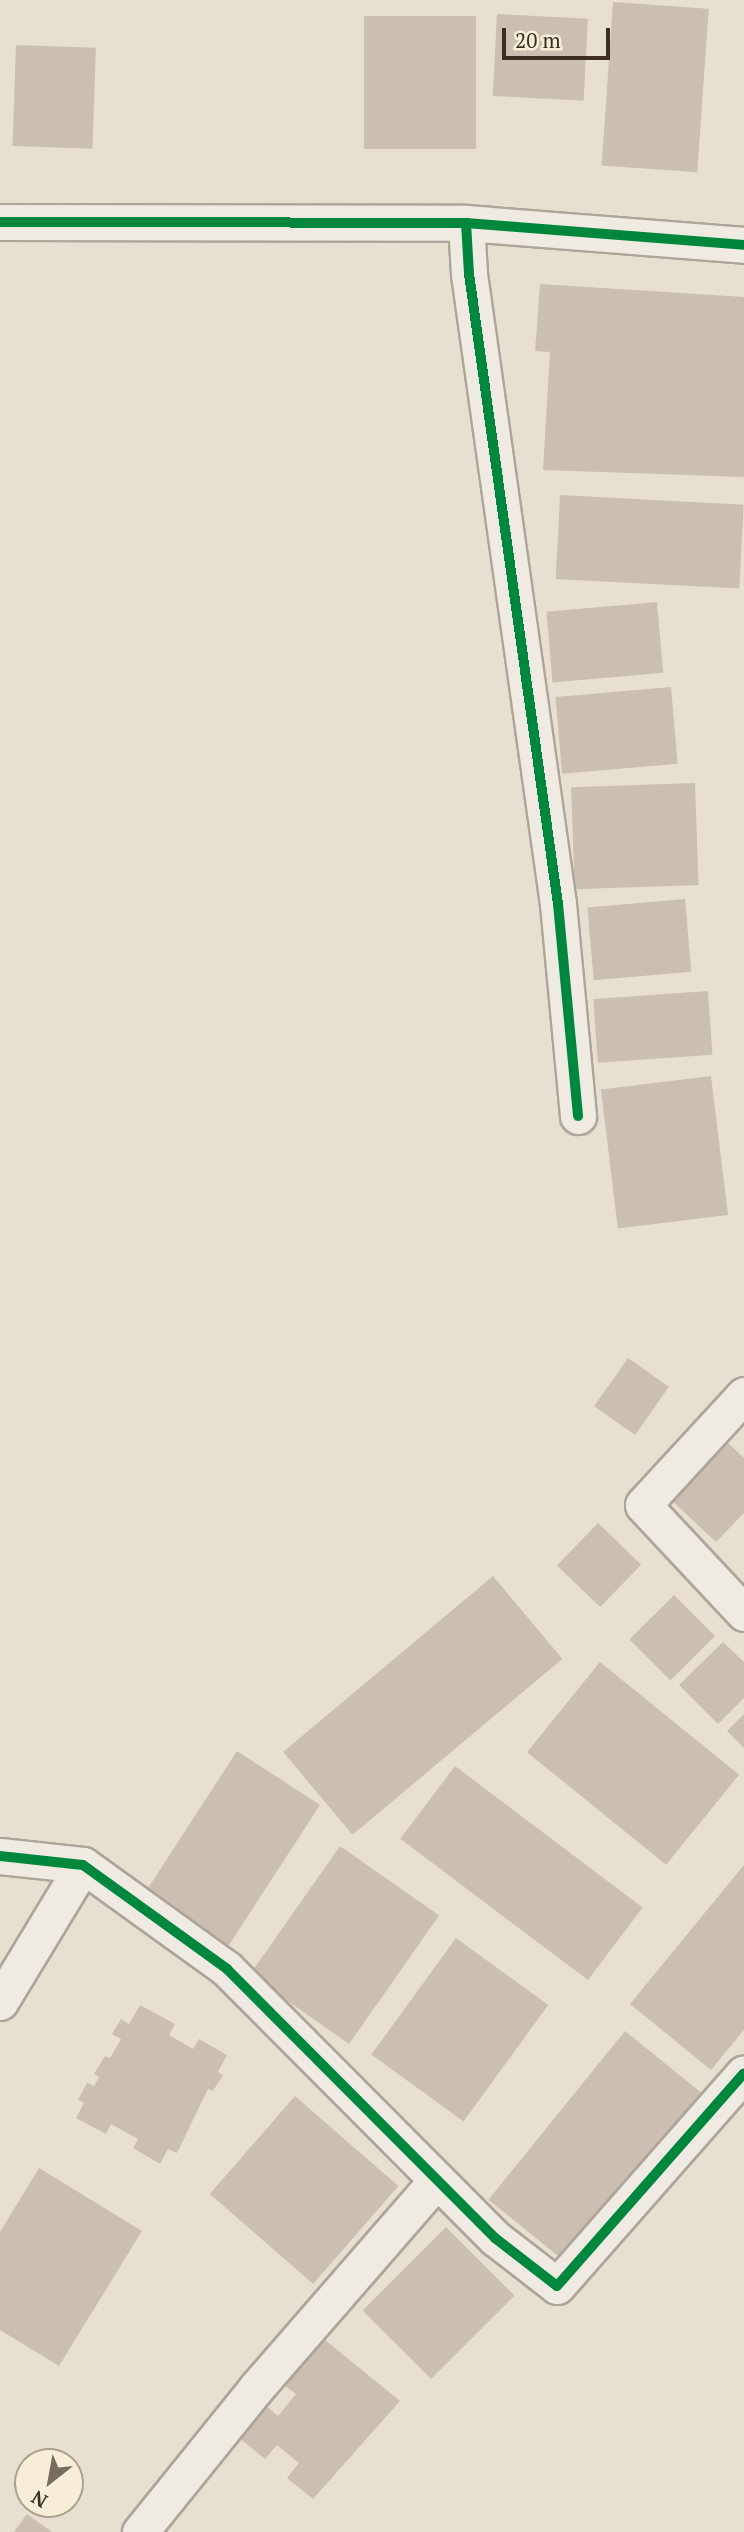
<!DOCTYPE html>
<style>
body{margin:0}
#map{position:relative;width:744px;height:2532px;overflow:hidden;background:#e7e0d1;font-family:"PT Serif",serif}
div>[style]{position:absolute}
.building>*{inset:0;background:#cbbfb2;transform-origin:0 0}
.roads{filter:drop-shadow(2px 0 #ada599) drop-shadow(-2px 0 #ada599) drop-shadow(0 2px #ada599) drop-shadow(0 -2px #ada599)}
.minor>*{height:35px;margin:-17.5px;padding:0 17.5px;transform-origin:17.5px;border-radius:17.5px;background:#efebe3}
.cycleway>*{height:10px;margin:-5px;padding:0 5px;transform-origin:5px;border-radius:5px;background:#00873e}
span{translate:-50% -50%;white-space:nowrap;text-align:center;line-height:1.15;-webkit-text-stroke:5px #f7eed8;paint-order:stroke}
.north{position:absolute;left:14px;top:2448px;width:70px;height:70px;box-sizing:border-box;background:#f7eed8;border:2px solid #ada18e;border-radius:50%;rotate:211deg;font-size:19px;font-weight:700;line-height:28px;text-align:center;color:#3d2e20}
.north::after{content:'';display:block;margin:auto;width:24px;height:32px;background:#786c5e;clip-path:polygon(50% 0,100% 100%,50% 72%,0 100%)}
.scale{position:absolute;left:502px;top:28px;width:108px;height:32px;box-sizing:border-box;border:4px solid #3d2e20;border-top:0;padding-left:9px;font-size:21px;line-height:24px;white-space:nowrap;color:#3d2e20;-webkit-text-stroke:5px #f7eed8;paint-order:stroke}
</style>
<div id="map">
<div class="building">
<div style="left:613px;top:2px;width:96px;height:164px;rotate:4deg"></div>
<div style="left:497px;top:14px;width:91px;height:82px;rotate:3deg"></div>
<div style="left:364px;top:16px;width:112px;height:133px"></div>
<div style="left:16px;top:45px;width:80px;height:101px;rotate:2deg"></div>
<div style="clip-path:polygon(540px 284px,744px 297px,744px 477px,543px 470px,550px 352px,535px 351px)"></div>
<div style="left:560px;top:495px;width:184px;height:84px;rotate:3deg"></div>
<div style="left:657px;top:602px;width:71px;height:111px;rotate:85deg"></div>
<div style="left:671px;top:687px;width:77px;height:116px;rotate:85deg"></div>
<div style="left:695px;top:783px;width:102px;height:124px;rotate:88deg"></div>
<div style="left:685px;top:899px;width:73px;height:98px;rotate:85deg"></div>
<div style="left:708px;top:991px;width:64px;height:115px;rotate:86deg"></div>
<div style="left:711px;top:1076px;width:140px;height:111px;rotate:83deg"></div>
<div style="left:628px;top:1358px;width:50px;height:59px;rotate:35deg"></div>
<div style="clip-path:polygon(724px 1439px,744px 1458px,744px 1513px,716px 1542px,669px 1498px)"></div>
<div style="left:598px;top:1523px;width:60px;height:59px;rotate:44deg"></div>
<div style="left:493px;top:1576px;width:108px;height:274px;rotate:50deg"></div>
<div style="left:674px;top:1595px;width:58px;height:63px;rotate:45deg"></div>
<div style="clip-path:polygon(723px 1642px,744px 1662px,744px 1698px,718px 1724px,679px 1685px)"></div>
<div style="left:600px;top:1662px;width:179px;height:116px;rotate:39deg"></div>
<div style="clip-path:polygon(744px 1714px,744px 1748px,727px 1731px)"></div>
<div style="left:237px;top:1751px;width:99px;height:171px;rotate:33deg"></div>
<div style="left:455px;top:1766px;width:235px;height:91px;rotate:37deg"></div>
<div style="left:340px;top:1846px;width:121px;height:157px;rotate:35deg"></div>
<div style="clip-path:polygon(744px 1865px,744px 2030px,711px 2070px,630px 2004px)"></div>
<div style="left:456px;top:1938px;width:114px;height:144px;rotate:36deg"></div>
<div style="clip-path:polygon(140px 2005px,175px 2024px,169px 2035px,193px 2049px,199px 2039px,227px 2055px,218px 2072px,223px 2075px,213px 2091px,208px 2089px,177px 2153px,168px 2149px,160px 2164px,133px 2148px,138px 2139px,111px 2124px,106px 2134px,76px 2118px,84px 2103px,78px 2100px,87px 2083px,94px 2086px,99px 2077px,94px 2074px,105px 2056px,110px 2058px,121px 2039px,112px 2034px,121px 2019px,129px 2024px)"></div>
<div style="left:625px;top:2031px;width:109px;height:217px;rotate:39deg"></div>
<div style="left:295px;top:2096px;width:137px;height:130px;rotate:41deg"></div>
<div style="clip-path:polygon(39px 2168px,142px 2231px,59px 2366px,0 2330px,0 2232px)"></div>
<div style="left:446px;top:2227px;width:97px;height:118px;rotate:45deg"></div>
<div style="clip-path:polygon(319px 2335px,400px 2401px,313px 2499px,287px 2478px,299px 2463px,277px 2445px,265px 2459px,237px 2436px,264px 2404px,278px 2416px,296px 2394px,280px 2382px)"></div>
<div style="clip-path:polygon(27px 2514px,52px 2532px,14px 2532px)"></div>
</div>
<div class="roads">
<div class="minor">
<div style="left:0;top:222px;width:466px;rotate:0.1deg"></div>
<div style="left:466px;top:223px;width:279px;rotate:4.5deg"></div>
<div style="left:466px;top:223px;width:51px;rotate:86.6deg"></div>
<div style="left:469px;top:274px;width:636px;rotate:81.96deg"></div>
<div style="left:558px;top:904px;width:213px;rotate:84.6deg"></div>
<div style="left:744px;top:1395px;width:149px;rotate:132.6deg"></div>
<div style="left:643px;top:1505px;width:148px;rotate:46.9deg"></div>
<div style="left:0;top:1856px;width:83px;rotate:6.2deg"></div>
<div style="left:83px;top:1865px;width:178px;rotate:35.8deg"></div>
<div style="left:227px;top:1969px;width:380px;rotate:45.1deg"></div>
<div style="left:495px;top:2238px;width:78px;rotate:37.7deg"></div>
<div style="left:557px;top:2286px;width:283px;rotate:-48.7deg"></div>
<div style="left:0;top:2002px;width:160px;rotate:-58.8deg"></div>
<div style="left:140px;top:2532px;width:186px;rotate:-51.1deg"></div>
<div style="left:257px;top:2387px;width:274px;rotate:-49deg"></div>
</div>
</div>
<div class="cycleway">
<div style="left:0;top:222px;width:466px;rotate:0.1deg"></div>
<div style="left:466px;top:223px;width:279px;rotate:4.5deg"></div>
<div style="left:466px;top:223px;width:51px;rotate:86.6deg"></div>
<div style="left:469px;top:274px;width:636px;rotate:81.96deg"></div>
<div style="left:558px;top:904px;width:213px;rotate:84.6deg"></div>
<div style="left:0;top:1856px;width:83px;rotate:6.2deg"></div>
<div style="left:83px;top:1865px;width:178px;rotate:35.8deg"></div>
<div style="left:227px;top:1969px;width:380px;rotate:45.1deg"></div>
<div style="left:495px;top:2238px;width:78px;rotate:37.7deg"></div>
<div style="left:557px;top:2286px;width:283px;rotate:-48.7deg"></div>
</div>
<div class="north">N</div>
<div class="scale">20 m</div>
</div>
